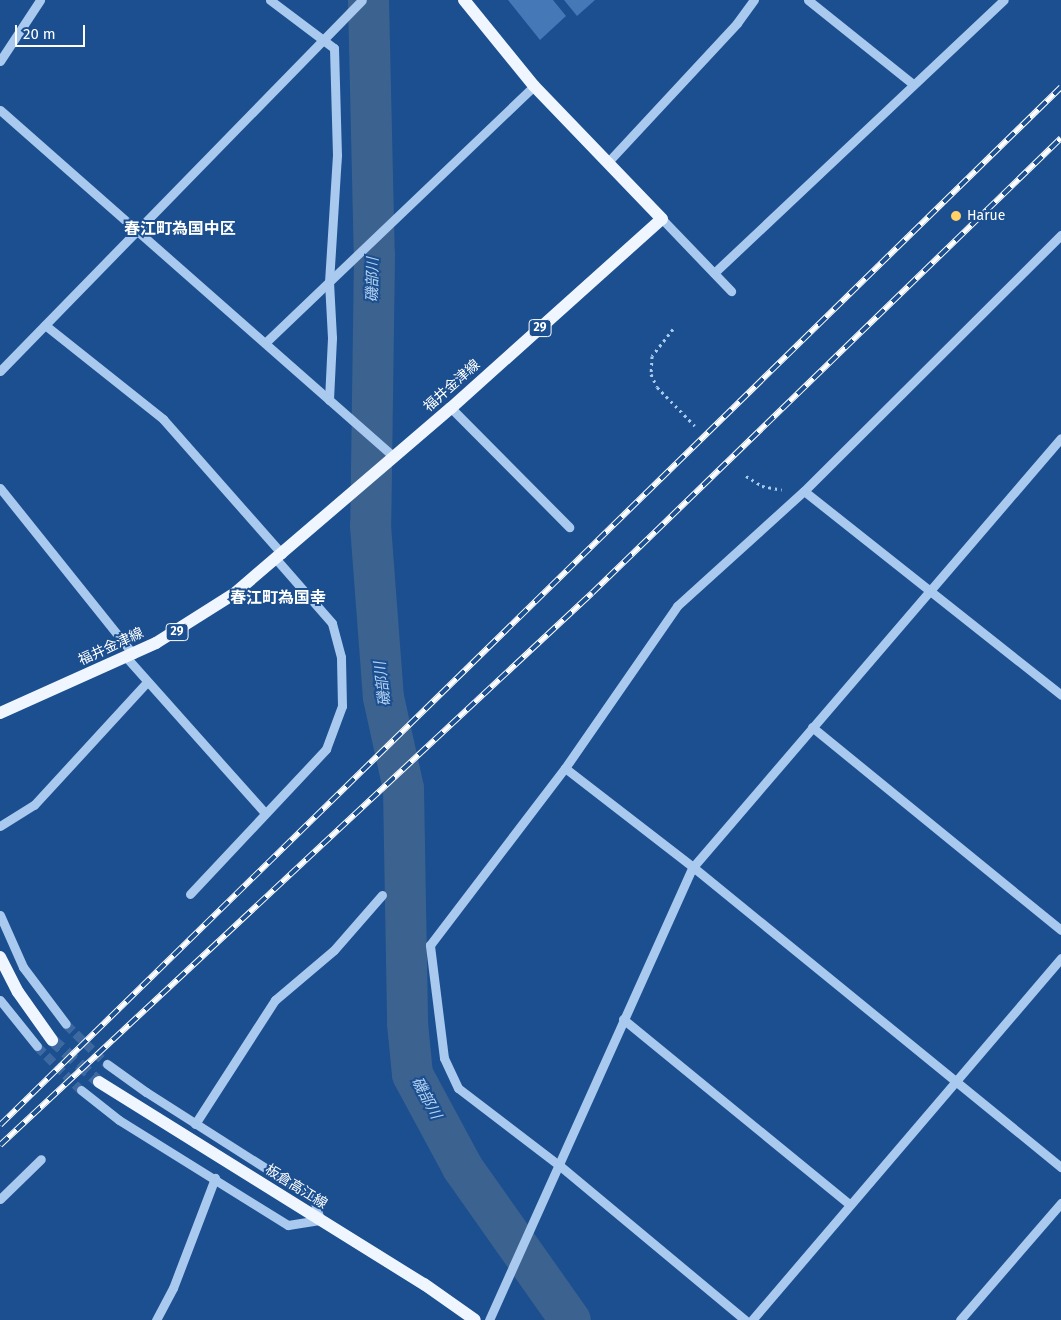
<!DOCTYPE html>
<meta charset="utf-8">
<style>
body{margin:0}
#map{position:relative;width:1061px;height:1320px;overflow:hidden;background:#1b4f8f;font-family:"Fira Sans","Noto Sans JP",sans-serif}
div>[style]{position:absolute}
.river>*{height:41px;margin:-20.5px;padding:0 20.5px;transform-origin:20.5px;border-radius:20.5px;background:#3c6290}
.building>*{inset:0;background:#4478b7}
.minor-tunnel>*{height:9px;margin-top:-4.5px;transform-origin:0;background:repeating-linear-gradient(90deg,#3d69a0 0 9px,transparent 0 13.5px)}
.major-tunnel>*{height:12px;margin-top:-6px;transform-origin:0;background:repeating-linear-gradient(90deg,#3d69a0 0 12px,transparent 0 18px)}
.path>*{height:3px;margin-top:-1.5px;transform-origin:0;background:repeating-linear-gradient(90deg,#a9c9ee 0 2.5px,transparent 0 6.5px)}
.minor>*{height:9px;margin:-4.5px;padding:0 4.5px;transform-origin:4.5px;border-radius:4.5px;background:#a9c9ee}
.major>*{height:12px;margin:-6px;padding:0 6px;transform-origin:6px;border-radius:6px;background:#f0f6ff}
.rail>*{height:5.5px;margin-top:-2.75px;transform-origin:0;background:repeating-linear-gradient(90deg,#1b4f8f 0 11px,#fff 0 22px);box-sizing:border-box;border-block:1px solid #fff}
.dots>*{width:14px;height:14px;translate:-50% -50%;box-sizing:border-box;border:2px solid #1b4f8f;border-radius:50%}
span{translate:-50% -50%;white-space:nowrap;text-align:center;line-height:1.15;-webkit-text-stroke:4px #1b4f8f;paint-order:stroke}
.shield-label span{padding:1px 4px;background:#1b4f8f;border:1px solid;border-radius:4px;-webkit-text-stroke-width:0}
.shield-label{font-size:12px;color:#fff;font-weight:700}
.poi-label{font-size:14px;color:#fff}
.left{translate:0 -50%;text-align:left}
.street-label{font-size:14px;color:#fff}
.water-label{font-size:15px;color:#b5d3f5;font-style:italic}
.quarter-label{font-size:16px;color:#fff;font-weight:700}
.scale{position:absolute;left:15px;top:25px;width:70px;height:22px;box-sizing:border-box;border:2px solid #fff;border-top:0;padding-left:6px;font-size:15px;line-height:18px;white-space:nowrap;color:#fff;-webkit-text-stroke:4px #1b4f8f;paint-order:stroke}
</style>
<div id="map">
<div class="river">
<div style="left:368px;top:0;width:255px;rotate:88.7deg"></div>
<div style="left:374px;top:255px;width:270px;rotate:90.8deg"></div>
<div style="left:370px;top:525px;width:172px;rotate:85.7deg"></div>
<div style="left:383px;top:697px;width:93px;rotate:77.6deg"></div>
<div style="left:403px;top:788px;width:235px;rotate:89deg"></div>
<div style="left:407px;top:1023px;width:51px;rotate:84.4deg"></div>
<div style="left:412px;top:1074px;width:106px;rotate:61.7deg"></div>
<div style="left:462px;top:1167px;width:187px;rotate:54.8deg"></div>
</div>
<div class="building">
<div style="clip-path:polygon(508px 0,553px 0,566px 16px,540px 40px)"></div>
<div style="clip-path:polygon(564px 0,595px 0,577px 16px)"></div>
</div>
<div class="minor-tunnel">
<div style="left:66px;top:1024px;width:57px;rotate:44.3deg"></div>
<div style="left:37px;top:1046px;width:62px;rotate:45deg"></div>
</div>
<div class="major-tunnel">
<div style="left:52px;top:1040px;width:63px;rotate:41.8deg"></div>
</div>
<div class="path">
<div style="left:673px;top:329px;width:34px;rotate:128deg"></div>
<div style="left:652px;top:356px;width:18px;rotate:93deg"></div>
<div style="left:651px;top:374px;width:14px;rotate:65deg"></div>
<div style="left:657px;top:387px;width:54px;rotate:45.7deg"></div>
<div style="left:746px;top:476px;width:19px;rotate:32deg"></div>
<div style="left:762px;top:486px;width:20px;rotate:11deg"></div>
</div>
<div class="minor">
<div style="left:270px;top:0;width:80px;rotate:36.9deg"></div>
<div style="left:334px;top:48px;width:107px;rotate:88.4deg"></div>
<div style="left:337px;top:155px;width:127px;rotate:93.6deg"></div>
<div style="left:329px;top:282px;width:56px;rotate:86.9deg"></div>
<div style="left:332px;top:338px;width:62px;rotate:92.8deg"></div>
<div style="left:808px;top:0;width:134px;rotate:38.7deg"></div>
<div style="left:0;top:61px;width:73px;rotate:-56.7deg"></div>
<div style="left:0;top:110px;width:525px;rotate:41.37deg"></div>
<div style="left:608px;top:162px;width:190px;rotate:-47.1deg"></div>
<div style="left:737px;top:23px;width:29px;rotate:-54deg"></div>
<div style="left:662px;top:219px;width:100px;rotate:46.2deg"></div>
<div style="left:714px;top:273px;width:398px;rotate:-43.3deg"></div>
<div style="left:45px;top:325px;width:151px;rotate:38.5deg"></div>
<div style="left:163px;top:419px;width:180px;rotate:48.6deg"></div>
<div style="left:265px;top:343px;width:372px;rotate:-43.7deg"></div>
<div style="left:0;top:371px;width:518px;rotate:-45.7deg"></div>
<div style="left:451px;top:408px;width:168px;rotate:45.2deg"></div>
<div style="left:0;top:488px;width:213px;rotate:51.3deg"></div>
<div style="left:804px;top:491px;width:328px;rotate:38.4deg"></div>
<div style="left:126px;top:657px;width:209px;rotate:48.3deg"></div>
<div style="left:812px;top:727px;width:321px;rotate:39.2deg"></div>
<div style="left:565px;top:768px;width:162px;rotate:37.7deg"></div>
<div style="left:693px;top:867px;width:475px;rotate:39.2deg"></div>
<div style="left:0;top:826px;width:40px;rotate:-32deg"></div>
<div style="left:34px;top:805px;width:167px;rotate:-47.4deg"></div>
<div style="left:190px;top:894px;width:199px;rotate:-46.8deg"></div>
<div style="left:326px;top:749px;width:46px;rotate:-69.6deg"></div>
<div style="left:342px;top:706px;width:49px;rotate:-91.2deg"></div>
<div style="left:341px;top:657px;width:35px;rotate:-105deg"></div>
<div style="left:332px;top:623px;width:85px;rotate:-131.2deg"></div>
<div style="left:0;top:915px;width:57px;rotate:66.1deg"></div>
<div style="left:23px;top:967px;width:71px;rotate:53deg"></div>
<div style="left:0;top:1000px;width:59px;rotate:51.2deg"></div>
<div style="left:623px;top:1019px;width:293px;rotate:39.3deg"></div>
<div style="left:81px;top:1090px;width:48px;rotate:38.3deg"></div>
<div style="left:119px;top:1120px;width:199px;rotate:31.9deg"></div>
<div style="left:288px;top:1225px;width:32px;rotate:-9deg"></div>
<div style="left:320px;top:1220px;width:22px;rotate:-106deg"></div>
<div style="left:314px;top:1199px;width:199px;rotate:-147.5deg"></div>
<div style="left:146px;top:1092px;width:48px;rotate:-144.3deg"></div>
<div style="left:195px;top:1124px;width:148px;rotate:-57.2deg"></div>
<div style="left:275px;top:1000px;width:77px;rotate:-40.3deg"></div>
<div style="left:334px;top:950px;width:73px;rotate:-48.9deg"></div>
<div style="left:0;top:1199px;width:57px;rotate:-44.3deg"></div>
<div style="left:156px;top:1320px;width:36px;rotate:-62deg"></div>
<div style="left:173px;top:1288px;width:118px;rotate:-69.1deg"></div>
<div style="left:489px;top:1320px;width:497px;rotate:-65.8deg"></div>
<div style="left:693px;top:867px;width:565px;rotate:-49.38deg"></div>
<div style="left:745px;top:1320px;width:241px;rotate:-140.2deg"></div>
<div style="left:560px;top:1166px;width:128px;rotate:-142.6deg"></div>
<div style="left:458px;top:1088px;width:33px;rotate:-115deg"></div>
<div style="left:444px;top:1058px;width:114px;rotate:-97.1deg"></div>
<div style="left:430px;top:945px;width:223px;rotate:-52.7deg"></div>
<div style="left:565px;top:768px;width:197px;rotate:-55.3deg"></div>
<div style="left:677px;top:606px;width:171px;rotate:-42.2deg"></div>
<div style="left:804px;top:491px;width:363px;rotate:-44.9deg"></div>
<div style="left:752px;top:1320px;width:476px;rotate:-49.5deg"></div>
<div style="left:960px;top:1320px;width:155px;rotate:-49.2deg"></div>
</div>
<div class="major">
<div style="left:0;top:713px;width:171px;rotate:-24.2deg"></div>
<div style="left:156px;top:643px;width:93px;rotate:-32.3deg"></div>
<div style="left:235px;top:593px;width:284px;rotate:-40.6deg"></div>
<div style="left:451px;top:408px;width:283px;rotate:-41.9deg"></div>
<div style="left:662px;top:219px;width:185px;rotate:-133.9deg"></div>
<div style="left:534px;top:86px;width:111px;rotate:-129.1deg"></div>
<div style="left:0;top:957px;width:39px;rotate:63deg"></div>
<div style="left:18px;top:992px;width:59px;rotate:54.7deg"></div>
<div style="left:99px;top:1082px;width:383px;rotate:31.9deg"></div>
<div style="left:424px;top:1284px;width:62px;rotate:35.2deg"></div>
</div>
<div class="rail">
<div style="left:0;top:1125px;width:1484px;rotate:-44.37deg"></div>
<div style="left:0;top:1145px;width:809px;rotate:-43deg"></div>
<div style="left:592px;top:593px;width:653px;rotate:-44.13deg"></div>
</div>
<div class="dots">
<div style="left:956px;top:216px;background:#ffd166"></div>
</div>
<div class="shield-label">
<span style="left:540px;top:328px">29</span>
<span style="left:177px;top:632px">29</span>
</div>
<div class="poi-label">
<span class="left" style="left:967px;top:216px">Harue</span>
</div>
<div class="street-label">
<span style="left:452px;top:386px;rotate:-42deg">福井金津線</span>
<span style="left:111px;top:647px;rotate:-25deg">福井金津線</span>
<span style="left:296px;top:1187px;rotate:32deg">板倉高江線</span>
</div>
<div class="water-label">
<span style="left:373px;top:280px;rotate:-89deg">磯部川</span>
<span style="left:383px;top:684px;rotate:-97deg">磯部川</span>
<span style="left:426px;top:1098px;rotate:62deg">磯部川</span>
</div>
<div class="quarter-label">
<span style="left:180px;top:229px">春江町為国中区</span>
<span style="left:278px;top:598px">春江町為国幸</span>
</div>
<div class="scale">20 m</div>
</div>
